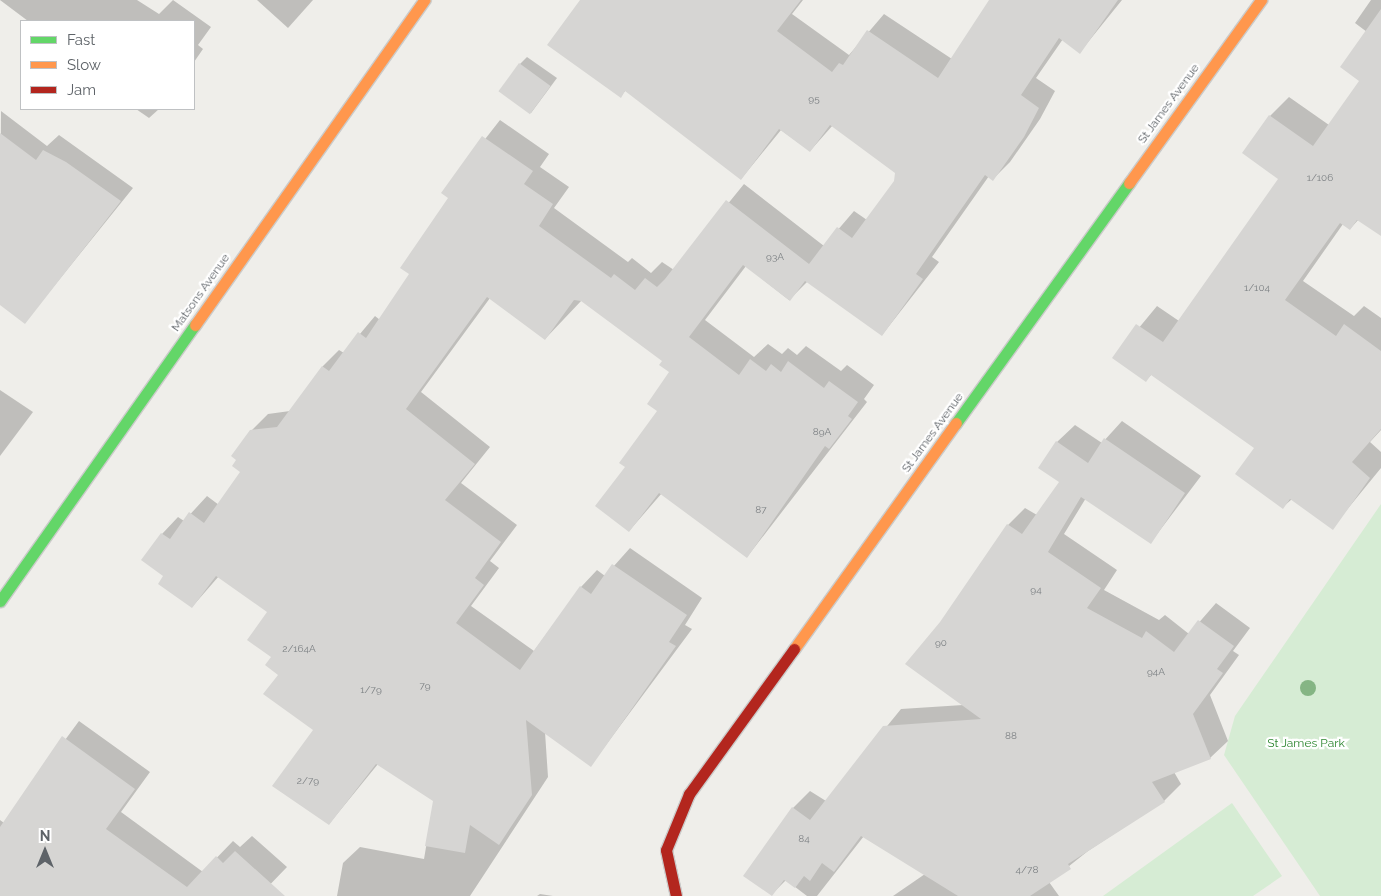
<!DOCTYPE html>
<style>
body{margin:0}
#map{position:relative;width:1381px;height:896px;overflow:hidden;background:#efeeea;font-family:Raleway,sans-serif}
div>[style]{position:absolute}
.green>*{inset:0;background:#d6ecd4}
.shadow>*{inset:0;background:#0003}
.building>*{inset:0;background:#d6d5d3;transform-origin:0 0}
.roads{filter:drop-shadow(1px 0 #cbcbca) drop-shadow(-1px 0 #cbcbca) drop-shadow(0 1px #cbcbca) drop-shadow(0 -1px #cbcbca)}
.fast>*{height:11px;margin:-5.5px;padding:0 5.5px;transform-origin:5.5px;border-radius:5.5px;background:#63d668}
.slow>*{height:11px;margin:-5.5px;padding:0 5.5px;transform-origin:5.5px;border-radius:5.5px;background:#ff974d}
.jam>*{height:11px;margin:-5.5px;padding:0 5.5px;transform-origin:5.5px;border-radius:5.5px;background:#b3261e}
.trees>*{width:16px;height:16px;margin:-8px;border-radius:50%;background:#85b584}
span{translate:-50% -50%;white-space:nowrap;text-align:center;line-height:1.15;-webkit-text-stroke:4.5px #fff;paint-order:stroke}
.number-label{font-size:10px;color:#7d8184}
.number-label span{-webkit-text-stroke-width:0}
.street-label{font-size:12px;color:#5e6368}
.park-label{font-size:12px;color:#2e8731}
.legend{position:absolute;left:20px;top:20px;width:175px;height:90px;box-sizing:border-box;background:#fff;border:1px solid #bfc1c3;margin:0;padding:6px 9px;list-style:none;font-size:15px;color:#5e6368}
.legend li{display:flex;align-items:center;gap:10px;height:25px}
.legend b{width:25px;border:1px solid #bfc1c3}
.north{position:absolute;left:20px;top:826px;width:50px;height:50px;-webkit-text-stroke:4px #fff;paint-order:stroke;rotate:0deg;font-size:14px;font-weight:700;line-height:20px;text-align:center;color:#5e6368}
.north::after{content:'';display:block;margin:auto;width:18px;height:22px;background:#5e6368;clip-path:polygon(50% 0,100% 100%,50% 72%,0 100%)}
</style>
<div id="map">
<div class="green">
<div style="clip-path:polygon(1381px 504px,1381px 896px,1320px 896px,1224px 755px,1235px 716px)"></div>
<div style="clip-path:polygon(1232px 803px,1282px 876px,1253px 896px,1103px 896px)"></div>
</div>
<div class="shadow">
<div style="clip-path:polygon(0 0,137px 0,159px 14px,173px 0,211px 27px,198px 45px,203px 49px,194px 62px,194px 21px,28px 21px)"></div>
<div style="clip-path:polygon(257px 0,313px 0,288px 28px)"></div>
<div style="clip-path:polygon(586px 0,803px 0,792px 14px,849px 55px,884px 14px,952px 59px,991px 0,1122px 0,1080px 52px,1063px 39px,1036px 78px,1055px 91px,1040px 119px,1010px 162px,993px 179px,989px 176px,932px 257px,939px 262px,882px 335px,808px 281px,789px 300px,746px 266px,705px 320px,754px 357px,768px 344px,782px 354px,788px 348px,797px 355px,806px 346px,841px 371px,847px 365px,874px 385px,864px 399px,867px 402px,747px 557px,662px 493px,629px 531px,627px 467px,659px 411px,671px 372px,664px 361px,582px 300px,545px 339px,490px 298px,421px 392px,490px 447px,461px 483px,517px 525px,490px 561px,499px 568px,471px 606px,534px 651px,581px 587px,597px 570px,605px 576px,630px 548px,702px 598px,685px 625px,692px 629px,591px 765px,545px 732px,548px 777px,470px 896px,337px 896px,343px 863px,360px 847px,424px 859px,434px 800px,378px 764px,329px 824px,314px 730px,272px 656px,269px 612px,219px 576px,192px 607px,165px 576px,162px 534px,178px 517px,184px 521px,207px 496px,219px 505px,242px 472px,251px 431px,268px 414px,290px 411px,323px 366px,339px 350px,344px 353px,375px 316px,380px 320px,411px 274px,449px 198px,443px 193px,500px 120px,549px 154px,540px 167px,569px 187px,554px 208px,628px 262px,632px 258px,651px 273px,662px 262px,674px 270px,744px 184px,824px 246px,854px 211px,867px 220px,895px 181px,896px 172px,833px 125px,810px 151px,781px 130px,741px 179px,626px 90px,621px 96px)"></div>
<div style="clip-path:polygon(1371px 0,1381px 0,1381px 235px,1359px 219px,1350px 229px,1343px 224px,1303px 281px,1354px 316px,1364px 306px,1381px 318px,1381px 430px,1370px 442px,1381px 452px,1381px 468px,1332px 528px,1292px 499px,1283px 507px,1256px 447px,1152px 374px,1146px 380px,1114px 358px,1157px 306px,1179px 321px,1280px 178px,1270px 116px,1289px 97px,1329px 125px,1361px 81px,1367px 32px,1355px 23px)"></div>
<div style="clip-path:polygon(527px 57px,557px 78px,531px 113px,520px 64px)"></div>
<div style="clip-path:polygon(136px 109px,159px 109px,149px 118px)"></div>
<div style="clip-path:polygon(1px 111px,47px 146px,59px 135px,133px 188px,25px 322px,0 304px)"></div>
<div style="clip-path:polygon(0 390px,33px 412px,0 456px)"></div>
<div style="clip-path:polygon(1122px 421px,1201px 476px,1151px 542px,1086px 498px,1064px 534px,1117px 570px,1104px 590px,1159px 620px,1165px 615px,1189px 634px,1216px 603px,1250px 628px,1233px 651px,1239px 655px,1210px 695px,1228px 741px,1210px 758px,1174px 772px,1181px 784px,1164px 801px,1088px 851px,1049px 882px,1059px 896px,893px 896px,925px 874px,864px 836px,817px 896px,807px 896px,786px 880px,772px 894px,793px 808px,810px 791px,826px 801px,901px 709px,963px 705px,941px 623px,1008px 525px,1025px 508px,1037px 515px,1061px 482px,1057px 442px,1075px 425px,1102px 443px)"></div>
<div style="clip-path:polygon(79px 721px,150px 772px,121px 812px,203px 872px,233px 841px,240px 847px,252px 836px,287px 867px,259px 896px,0 896px,0 820px,4px 823px)"></div>
<div style="clip-path:polygon(540px 894px,553px 896px,537px 896px)"></div>
</div>
<div class="building">
<div style="clip-path:polygon(580px 0,801px 0,777px 31px,832px 72px,839px 63px,843px 65px,867px 30px,938px 78px,989px 0,1118px 0,1080px 54px,1059px 38px,1021px 95px,1039px 108px,1024px 137px,993px 181px,985px 175px,916px 274px,923px 279px,882px 336px,805px 281px,790px 301px,743px 265px,689px 337px,739px 375px,750px 359px,766px 371px,771px 364px,781px 372px,788px 361px,824px 388px,829px 381px,858px 402px,848px 416px,852px 419px,829px 449px,825px 446px,747px 558px,659px 493px,629px 532px,595px 506px,625px 467px,619px 463px,657px 411px,647px 404px,669px 372px,659px 365px,662px 361px,581px 301px,574px 300px,545px 340px,487px 297px,406px 409px,475px 464px,445px 500px,501px 542px,475px 578px,484px 585px,456px 623px,520px 670px,580px 586px,591px 594px,612px 564px,687px 615px,669px 642px,676px 646px,591px 767px,526px 720px,532px 795px,499px 845px,470px 825px,465px 853px,425px 846px,433px 801px,376px 764px,329px 825px,272px 786px,313px 730px,263px 694px,278px 675px,265px 665px,271px 657px,247px 640px,267px 612px,216px 576px,192px 608px,158px 584px,163px 576px,141px 560px,161px 533px,170px 539px,189px 512px,204px 523px,240px 472px,232px 466px,236px 460px,231px 456px,250px 430px,277px 427px,322px 366px,329px 371px,358px 332px,366px 338px,409px 274px,400px 268px,448px 198px,441px 193px,482px 136px,533px 171px,524px 184px,553px 204px,539px 226px,611px 278px,614px 274px,635px 290px,645px 278px,657px 287px,665px 279px,726px 200px,809px 264px,837px 227px,852px 238px,894px 181px,895px 173px,830px 125px,810px 152px,779px 129px,741px 180px,625px 91px,621px 98px,547px 45px)"></div>
<div style="clip-path:polygon(1381px 9px,1381px 236px,1357px 220px,1350px 230px,1340px 223px,1285px 300px,1336px 336px,1344px 324px,1381px 351px,1381px 429px,1352px 462px,1370px 478px,1333px 530px,1290px 499px,1283px 509px,1235px 474px,1254px 448px,1151px 375px,1146px 382px,1112px 358px,1136px 324px,1163px 342px,1278px 179px,1242px 153px,1269px 115px,1313px 146px,1359px 81px,1340px 67px)"></div>
<div style="left:519px;top:63px;width:39px;height:35px;rotate:36deg"></div>
<div style="clip-path:polygon(0 133px,36px 160px,43px 150px,66px 162px,121px 201px,25px 324px,0 305px)"></div>
<div style="clip-path:polygon(1104px 438px,1185px 493px,1151px 544px,1081px 497px,1048px 552px,1101px 588px,1087px 608px,1142px 638px,1146px 631px,1174px 652px,1198px 620px,1234px 646px,1217px 669px,1223px 673px,1193px 714px,1211px 759px,1152px 782px,1165px 802px,1068px 864px,1071px 869px,1030px 896px,958px 896px,861px 836px,834px 872px,822px 863px,810px 881px,804px 876px,795px 888px,784px 880px,772px 896px,743px 876px,792px 807px,810px 820px,883px 726px,981px 719px,905px 664px,940px 622px,1007px 524px,1022px 534px,1059px 482px,1038px 468px,1056px 441px,1088px 463px)"></div>
<div style="clip-path:polygon(62px 736px,135px 789px,106px 829px,187px 887px,216px 856px,223px 863px,235px 851px,285px 896px,0 896px,0 827px)"></div>
</div>
<div class="roads">
<div class="fast">
<div style="left:956px;top:423px;width:296px;rotate:-54.2deg"></div>
<div style="left:0;top:601px;width:338px;rotate:-54.8deg"></div>
</div>
<div class="slow">
<div style="left:1129px;top:183px;width:226px;rotate:-54.2deg"></div>
<div style="left:195px;top:325px;width:398px;rotate:-54.8deg"></div>
<div style="left:794px;top:649px;width:278px;rotate:-54.4deg"></div>
</div>
<div class="jam">
<div style="left:676px;top:896px;width:47px;rotate:-102.3deg"></div>
<div style="left:666px;top:850px;width:61px;rotate:-67.7deg"></div>
<div style="left:689px;top:794px;width:179px;rotate:-54.1deg"></div>
</div>
</div>
<div class="trees">
<div style="left:1308px;top:688px"></div>
</div>
<div class="number-label">
<span style="left:814px;top:99px">95</span>
<span style="left:1320px;top:178px">1/106</span>
<span style="left:775px;top:257px">93A</span>
<span style="left:1257px;top:288px">1/104</span>
<span style="left:822px;top:432px">89A</span>
<span style="left:761px;top:510px">87</span>
<span style="left:1036px;top:590px">94</span>
<span style="left:941px;top:643px">90</span>
<span style="left:299px;top:649px">2/164A</span>
<span style="left:1156px;top:672px">94A</span>
<span style="left:425px;top:686px">79</span>
<span style="left:371px;top:690px">1/79</span>
<span style="left:1011px;top:736px">88</span>
<span style="left:308px;top:781px">2/79</span>
<span style="left:804px;top:839px">84</span>
<span style="left:1027px;top:870px">4/78</span>
</div>
<div class="street-label">
<span style="left:1169px;top:104px;rotate:-54deg">St James Avenue</span>
<span style="left:201px;top:293px;rotate:-55deg">Matsons Avenue</span>
<span style="left:933px;top:433px;rotate:-54deg">St James Avenue</span>
</div>
<div class="park-label">
<span style="left:1306px;top:744px">St James Park</span>
</div>
<ul class="legend">
<li><b style="height:6px;background:#63d668"></b>Fast</li>
<li><b style="height:6px;background:#ff974d"></b>Slow</li>
<li><b style="height:6px;background:#b3261e"></b>Jam</li>
</ul>
<div class="north">N</div>
</div>
